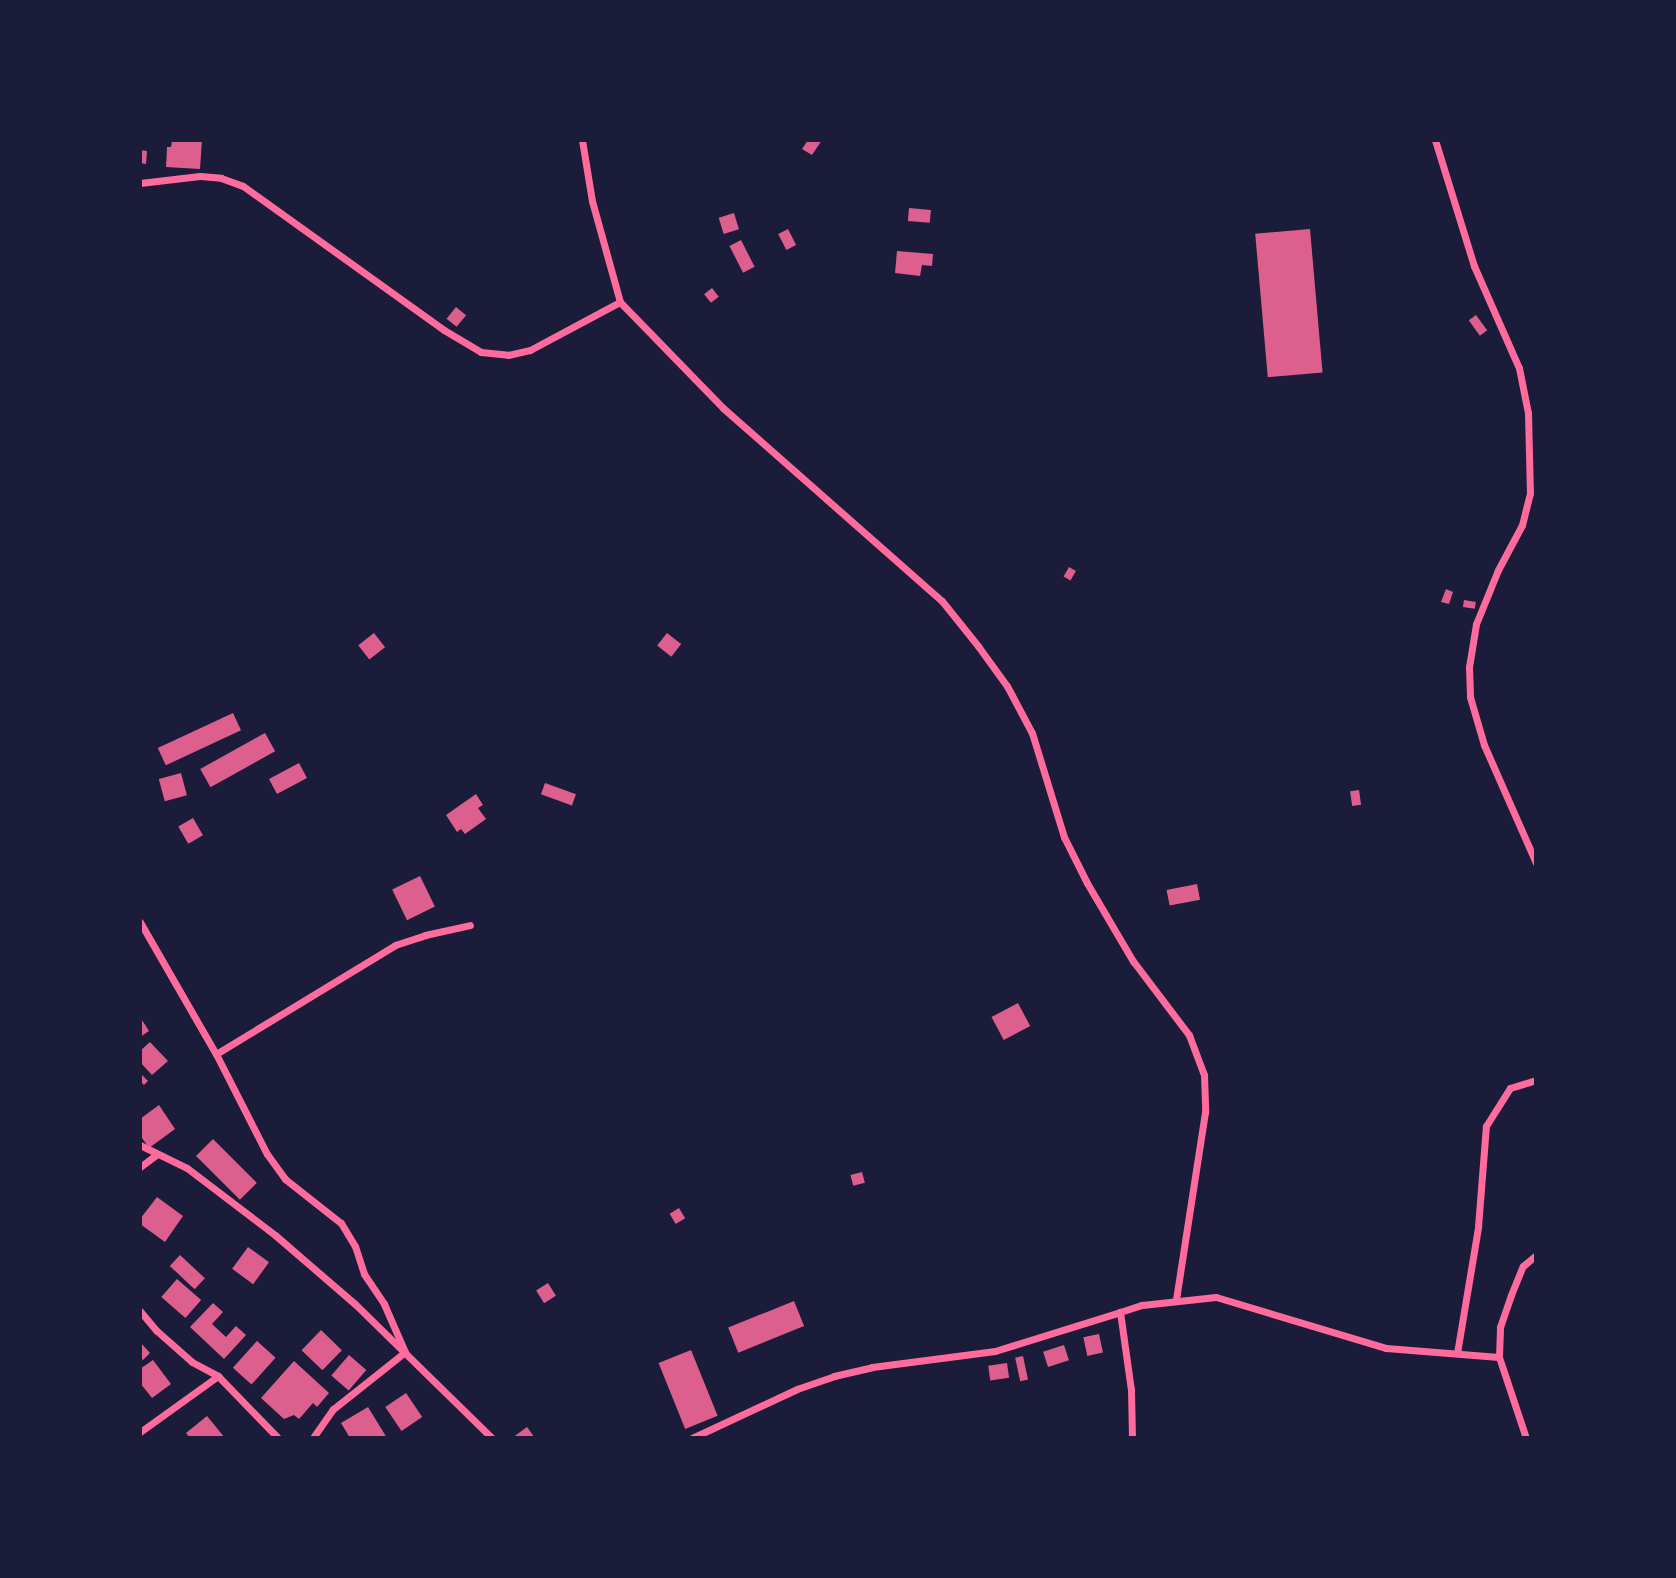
<!DOCTYPE html>
<style>
body{margin:0}
#map{position:relative;width:1676px;height:1578px;overflow:hidden;background:#1b1b3a;font-family:Signika,sans-serif}
div>[style]{position:absolute}
.building>*{inset:0;background:#dd5f8e;transform-origin:0 0}
.minor>*{height:7px;margin:-3.5px;padding:0 3.5px;transform-origin:3.5px;border-radius:3.5px;background:#ff6b9d}
span{translate:-50% -50%;white-space:nowrap;text-align:center;line-height:1.15;-webkit-text-stroke:7px #1b1b3a;paint-order:stroke}
.frame{position:absolute;inset:0;border:142px solid #1b1b3a;pointer-events:none}
</style>
<div id="map">
<div class="building">
<div style="clip-path:polygon(172px 140px,202px 140px,200px 169px,166px 167px,167px 147px,171px 147px)"></div>
<div style="clip-path:polygon(808px 140px,822px 140px,812px 155px,802px 149px)"></div>
<div style="clip-path:polygon(140px 150px,147px 151px,146px 164px,140px 163px)"></div>
<div style="left:909px;top:208px;width:22px;height:13px;rotate:5deg"></div>
<div style="left:734px;top:213px;width:17px;height:16px;rotate:73deg"></div>
<div style="left:788px;top:229px;width:18px;height:11px;rotate:63deg"></div>
<div style="left:1310px;top:229px;width:144px;height:55px;rotate:85deg"></div>
<div style="left:741px;top:240px;width:30px;height:13px;rotate:63deg"></div>
<div style="clip-path:polygon(897px 251px,933px 254px,932px 266px,922px 265px,920px 276px,895px 273px)"></div>
<div style="left:712px;top:288px;width:11px;height:10px;rotate:52deg"></div>
<div style="left:456px;top:307px;width:13px;height:15px;rotate:39deg"></div>
<div style="left:1476px;top:315px;width:19px;height:9px;rotate:54deg"></div>
<div style="left:1069px;top:567px;width:8px;height:11px;rotate:30deg"></div>
<div style="clip-path:polygon(1446px 589px,1453px 592px,1449px 604px,1441px 602px)"></div>
<div style="left:1464px;top:600px;width:12px;height:7px;rotate:9deg"></div>
<div style="left:374px;top:633px;width:18px;height:20px;rotate:52deg"></div>
<div style="left:667px;top:633px;width:18px;height:16px;rotate:38deg"></div>
<div style="left:233px;top:713px;width:19px;height:83px;rotate:65deg"></div>
<div style="left:265px;top:733px;width:21px;height:74px;rotate:61deg"></div>
<div style="left:299px;top:763px;width:17px;height:34px;rotate:62deg"></div>
<div style="left:181px;top:773px;width:23px;height:23px;rotate:75deg"></div>
<div style="left:545px;top:783px;width:33px;height:12px;rotate:20deg"></div>
<div style="left:1359px;top:790px;width:15px;height:9px;rotate:82deg"></div>
<div style="clip-path:polygon(476px 794px,483px 805px,478px 808px,486px 819px,465px 834px,461px 829px,457px 832px,446px 815px)"></div>
<div style="left:193px;top:818px;width:20px;height:17px;rotate:60deg"></div>
<div style="left:420px;top:876px;width:34px;height:31px;rotate:64deg"></div>
<div style="left:1197px;top:884px;width:16px;height:31px;rotate:79deg"></div>
<div style="left:1018px;top:1003px;width:26px;height:30px;rotate:62deg"></div>
<div style="clip-path:polygon(140px 1017px,149px 1031px,140px 1037px)"></div>
<div style="clip-path:polygon(150px 1042px,168px 1061px,152px 1075px,140px 1062px,140px 1051px)"></div>
<div style="clip-path:polygon(140px 1073px,148px 1081px,144px 1085px,140px 1081px)"></div>
<div style="clip-path:polygon(159px 1105px,175px 1129px,149px 1148px,140px 1135px,140px 1119px)"></div>
<div style="left:213px;top:1139px;width:62px;height:24px;rotate:45deg"></div>
<div style="left:862px;top:1172px;width:11px;height:12px;rotate:75deg"></div>
<div style="clip-path:polygon(157px 1197px,183px 1216px,165px 1242px,140px 1224px,140px 1219px)"></div>
<div style="left:679px;top:1208px;width:12px;height:11px;rotate:59deg"></div>
<div style="left:248px;top:1247px;width:26px;height:27px;rotate:36deg"></div>
<div style="left:180px;top:1255px;width:34px;height:15px;rotate:43deg"></div>
<div style="left:177px;top:1279px;width:32px;height:24px;rotate:41deg"></div>
<div style="left:548px;top:1283px;width:15px;height:14px;rotate:58deg"></div>
<div style="left:794px;top:1301px;width:27px;height:71px;rotate:68deg"></div>
<div style="clip-path:polygon(213px 1303px,223px 1312px,212px 1324px,226px 1337px,236px 1326px,246px 1335px,224px 1359px,190px 1327px)"></div>
<div style="left:321px;top:1330px;width:29px;height:28px;rotate:44deg"></div>
<div style="left:1099px;top:1334px;width:19px;height:16px;rotate:78deg"></div>
<div style="left:257px;top:1341px;width:25px;height:36px;rotate:42deg"></div>
<div style="clip-path:polygon(140px 1342px,150px 1353px,143px 1360px,140px 1357px)"></div>
<div style="left:1064px;top:1345px;width:16px;height:22px;rotate:72deg"></div>
<div style="left:691px;top:1350px;width:71px;height:35px;rotate:68deg"></div>
<div style="left:349px;top:1355px;width:23px;height:27px;rotate:41deg"></div>
<div style="left:1023px;top:1356px;width:24px;height:8px;rotate:78deg"></div>
<div style="clip-path:polygon(153px 1360px,171px 1384px,152px 1398px,140px 1383px,140px 1369px)"></div>
<div style="clip-path:polygon(294px 1361px,329px 1393px,317px 1407px,313px 1403px,299px 1419px,294px 1415px,284px 1419px,261px 1398px)"></div>
<div style="left:1007px;top:1363px;width:15px;height:19px;rotate:82deg"></div>
<div style="left:406px;top:1393px;width:29px;height:25px;rotate:56deg"></div>
<div style="clip-path:polygon(368px 1407px,387px 1438px,350px 1438px,341px 1423px)"></div>
<div style="clip-path:polygon(207px 1416px,225px 1438px,190px 1438px,186px 1433px)"></div>
<div style="clip-path:polygon(527px 1427px,535px 1438px,512px 1438px)"></div>
</div>
<div class="minor">
<div style="left:582px;top:140px;width:62px;rotate:80.7deg"></div>
<div style="left:592px;top:201px;width:105px;rotate:74.5deg"></div>
<div style="left:620px;top:302px;width:148px;rotate:45.8deg"></div>
<div style="left:723px;top:408px;width:292px;rotate:41.4deg"></div>
<div style="left:942px;top:601px;width:58px;rotate:51.3deg"></div>
<div style="left:978px;top:646px;width:49px;rotate:54.1deg"></div>
<div style="left:1007px;top:686px;width:53px;rotate:62deg"></div>
<div style="left:1032px;top:733px;width:109px;rotate:72.9deg"></div>
<div style="left:1064px;top:837px;width:51px;rotate:63.4deg"></div>
<div style="left:1087px;top:883px;width:91px;rotate:59.5deg"></div>
<div style="left:1133px;top:961px;width:93px;rotate:52.9deg"></div>
<div style="left:1189px;top:1035px;width:43px;rotate:69.4deg"></div>
<div style="left:1204px;top:1075px;width:37px;rotate:88deg"></div>
<div style="left:1205px;top:1112px;width:190px;rotate:98.8deg"></div>
<div style="left:1435px;top:140px;width:132px;rotate:72.8deg"></div>
<div style="left:1474px;top:266px;width:111px;rotate:66.2deg"></div>
<div style="left:1519px;top:368px;width:46px;rotate:78.7deg"></div>
<div style="left:1528px;top:413px;width:80px;rotate:88.6deg"></div>
<div style="left:1530px;top:493px;width:33px;rotate:104deg"></div>
<div style="left:1522px;top:525px;width:51px;rotate:118.1deg"></div>
<div style="left:1498px;top:570px;width:58px;rotate:112.2deg"></div>
<div style="left:1476px;top:624px;width:44px;rotate:99.2deg"></div>
<div style="left:1469px;top:667px;width:30px;rotate:88deg"></div>
<div style="left:1470px;top:697px;width:50px;rotate:73.7deg"></div>
<div style="left:1484px;top:745px;width:129px;rotate:66.2deg"></div>
<div style="left:140px;top:183px;width:60px;rotate:-6.7deg"></div>
<div style="left:200px;top:176px;width:21px;rotate:5deg"></div>
<div style="left:221px;top:178px;width:23px;rotate:20deg"></div>
<div style="left:243px;top:186px;width:247px;rotate:35.6deg"></div>
<div style="left:444px;top:330px;width:43px;rotate:30.7deg"></div>
<div style="left:481px;top:352px;width:27px;rotate:6deg"></div>
<div style="left:508px;top:355px;width:23px;rotate:-13deg"></div>
<div style="left:530px;top:350px;width:102px;rotate:-28.1deg"></div>
<div style="left:140px;top:922px;width:152px;rotate:60.1deg"></div>
<div style="left:216px;top:1054px;width:112px;rotate:63deg"></div>
<div style="left:267px;top:1154px;width:31px;rotate:54deg"></div>
<div style="left:285px;top:1179px;width:71px;rotate:38.2deg"></div>
<div style="left:341px;top:1223px;width:27px;rotate:59deg"></div>
<div style="left:355px;top:1246px;width:29px;rotate:72deg"></div>
<div style="left:364px;top:1274px;width:36px;rotate:56deg"></div>
<div style="left:384px;top:1304px;width:52px;rotate:66.4deg"></div>
<div style="left:405px;top:1352px;width:92px;rotate:141.6deg"></div>
<div style="left:333px;top:1409px;width:35px;rotate:125deg"></div>
<div style="left:216px;top:1054px;width:210px;rotate:-31.3deg"></div>
<div style="left:395px;top:945px;width:32px;rotate:-18deg"></div>
<div style="left:425px;top:935px;width:46px;rotate:-12.5deg"></div>
<div style="left:140px;top:1145px;width:52px;rotate:26.1deg"></div>
<div style="left:187px;top:1168px;width:111px;rotate:37.3deg"></div>
<div style="left:275px;top:1235px;width:106px;rotate:40.8deg"></div>
<div style="left:355px;top:1304px;width:192px;rotate:44.4deg"></div>
<div style="left:140px;top:1167px;width:21px;rotate:-37deg"></div>
<div style="left:140px;top:1311px;width:26px;rotate:50deg"></div>
<div style="left:157px;top:1331px;width:47px;rotate:41.5deg"></div>
<div style="left:192px;top:1362px;width:30px;rotate:28deg"></div>
<div style="left:218px;top:1376px;width:86px;rotate:45.9deg"></div>
<div style="left:1457px;top:1353px;width:128px;rotate:-80.5deg"></div>
<div style="left:1478px;top:1227px;width:101px;rotate:-85.5deg"></div>
<div style="left:1486px;top:1126px;width:45px;rotate:-57.7deg"></div>
<div style="left:1510px;top:1088px;width:27px;rotate:-17deg"></div>
<div style="left:1499px;top:1357px;width:30px;rotate:-88deg"></div>
<div style="left:1500px;top:1327px;width:34px;rotate:-71deg"></div>
<div style="left:1511px;top:1295px;width:31px;rotate:-68deg"></div>
<div style="left:1523px;top:1266px;width:17px;rotate:-40deg"></div>
<div style="left:140px;top:1432px;width:96px;rotate:-35.7deg"></div>
<div style="left:692px;top:1438px;width:116px;rotate:-25deg"></div>
<div style="left:797px;top:1389px;width:39px;rotate:-19deg"></div>
<div style="left:834px;top:1376px;width:39px;rotate:-13deg"></div>
<div style="left:872px;top:1367px;width:124px;rotate:-7.4deg"></div>
<div style="left:995px;top:1351px;width:131px;rotate:-17.3deg"></div>
<div style="left:1132px;top:1438px;width:48px;rotate:-91.2deg"></div>
<div style="left:1131px;top:1390px;width:79px;rotate:-98deg"></div>
<div style="left:1120px;top:1312px;width:23px;rotate:-18deg"></div>
<div style="left:1142px;top:1305px;width:74px;rotate:-6.2deg"></div>
<div style="left:1216px;top:1297px;width:177px;rotate:16.7deg"></div>
<div style="left:1386px;top:1348px;width:113px;rotate:4.6deg"></div>
<div style="left:1499px;top:1357px;width:85px;rotate:71.6deg"></div>
</div>
<div class="frame"></div>
</div>
